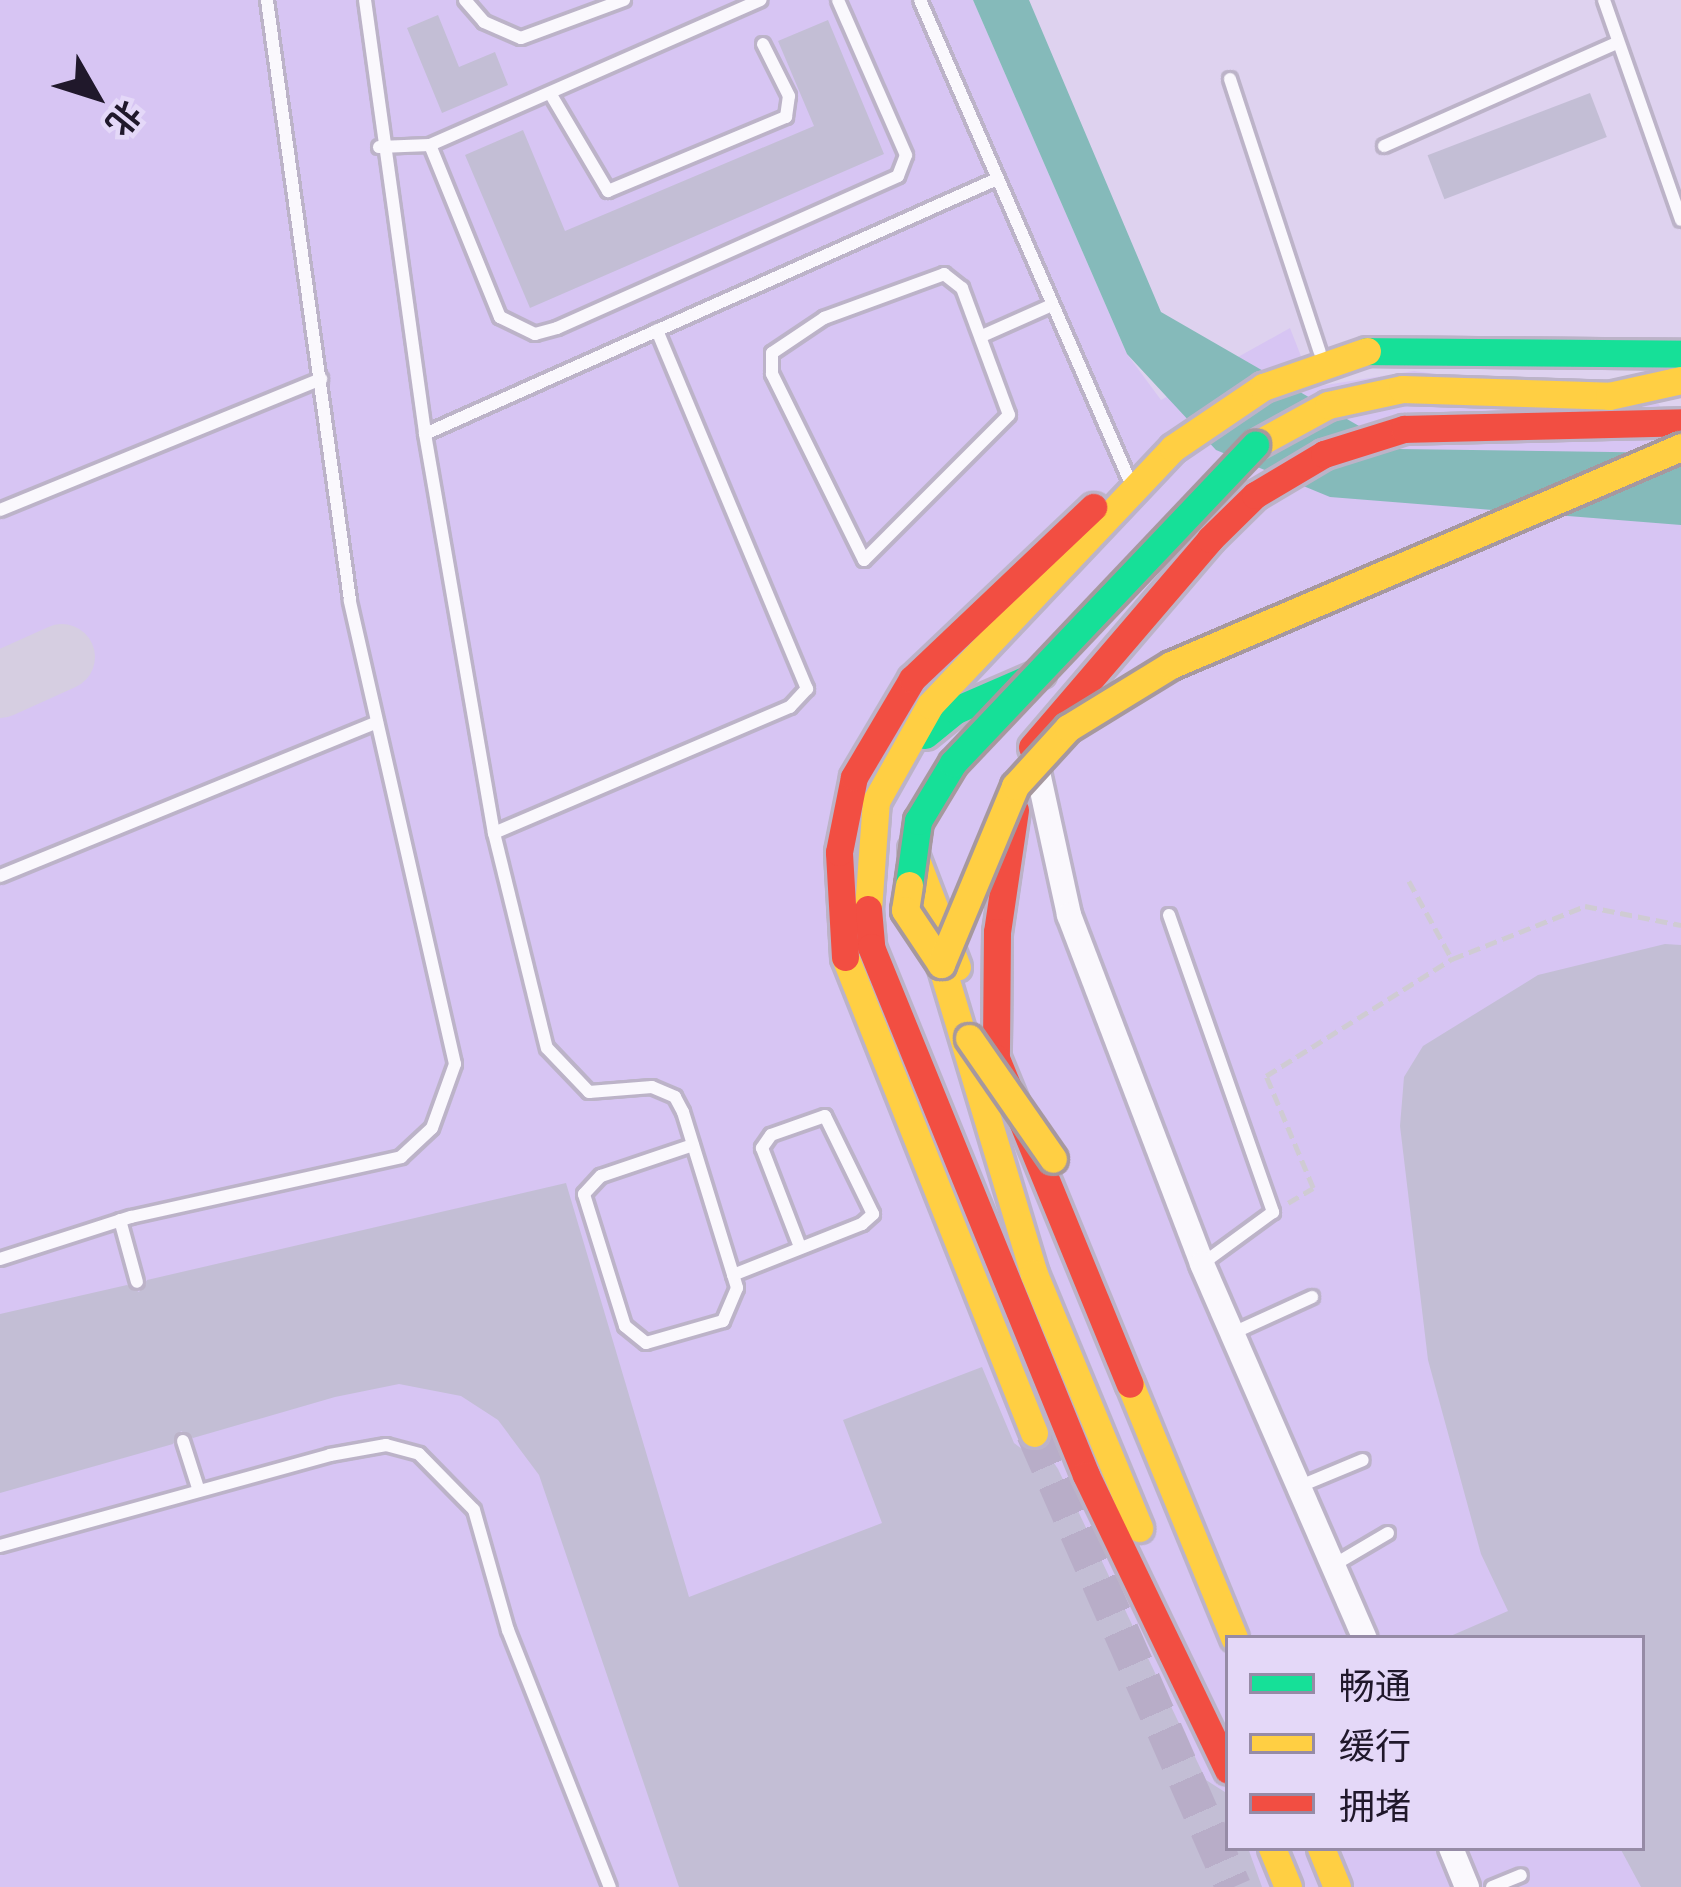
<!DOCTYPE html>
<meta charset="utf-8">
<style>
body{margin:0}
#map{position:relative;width:1681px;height:1887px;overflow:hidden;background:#ded2ef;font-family:"Archivo Narrow","Noto Sans SC",sans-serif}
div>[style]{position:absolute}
.built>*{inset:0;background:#d7c5f3}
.water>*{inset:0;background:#85baba}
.taxiway>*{height:66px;margin:-33px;padding:0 33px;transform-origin:33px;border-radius:33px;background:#d6cee1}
.building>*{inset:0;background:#c3bed5;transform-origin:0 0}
.secondary-tunnel>*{height:36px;margin-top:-18px;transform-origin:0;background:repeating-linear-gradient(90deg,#b8adc8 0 36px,transparent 0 54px)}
.path>*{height:4.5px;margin-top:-2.25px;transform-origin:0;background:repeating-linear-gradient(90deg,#cfcbd3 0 12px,transparent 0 18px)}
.roads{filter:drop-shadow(3px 0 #bcb3c8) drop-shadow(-3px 0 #bcb3c8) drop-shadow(0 3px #bcb3c8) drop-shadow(0 -3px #bcb3c8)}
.lane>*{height:12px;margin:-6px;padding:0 6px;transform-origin:6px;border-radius:6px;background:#faf8fd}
.street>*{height:24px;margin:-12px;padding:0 12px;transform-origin:12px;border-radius:12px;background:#faf8fd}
.fast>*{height:27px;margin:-13.5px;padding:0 13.5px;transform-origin:13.5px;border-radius:13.5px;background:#16e098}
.slow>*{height:27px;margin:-13.5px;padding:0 13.5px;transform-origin:13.5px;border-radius:13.5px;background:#ffcf43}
.jam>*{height:27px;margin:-13.5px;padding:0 13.5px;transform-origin:13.5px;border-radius:13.5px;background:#f24e42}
.bridges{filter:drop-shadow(3px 0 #a6989e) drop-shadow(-3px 0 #a6989e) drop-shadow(0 3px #a6989e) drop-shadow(0 -3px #a6989e)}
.fast-bridge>*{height:27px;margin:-13.5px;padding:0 13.5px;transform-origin:13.5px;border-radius:13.5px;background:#16e098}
.slow-bridge>*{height:27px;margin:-13.5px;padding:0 13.5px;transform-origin:13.5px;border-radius:13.5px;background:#ffcf43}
span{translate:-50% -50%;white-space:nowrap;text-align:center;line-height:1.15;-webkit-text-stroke:9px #e4d8f8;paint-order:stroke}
.legend{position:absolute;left:1225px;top:1635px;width:420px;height:216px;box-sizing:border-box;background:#e4d8f8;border:3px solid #968ba6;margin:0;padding:15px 21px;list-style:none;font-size:36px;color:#20182b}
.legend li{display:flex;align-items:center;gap:24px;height:60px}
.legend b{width:60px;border:3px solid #968ba6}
.north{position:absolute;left:36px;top:36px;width:120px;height:120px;-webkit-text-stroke:9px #e4d8f8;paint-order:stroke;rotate:129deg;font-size:33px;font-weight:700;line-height:48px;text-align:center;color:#20182b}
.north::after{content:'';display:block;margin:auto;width:42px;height:54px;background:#20182b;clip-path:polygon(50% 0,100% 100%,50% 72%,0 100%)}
</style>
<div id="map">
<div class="built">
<div style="clip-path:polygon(evenodd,0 0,973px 0,1127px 354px,1161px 400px,1290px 328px,1313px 387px,1414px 371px,1659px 404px,1681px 459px,1681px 1887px,0 1887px,0 0,1228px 1638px,1642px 1638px,1642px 1848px,1228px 1848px,1228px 1638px)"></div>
</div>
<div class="water">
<div style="clip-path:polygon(973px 0,1029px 0,1161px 312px,1399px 449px,1681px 453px,1681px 525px,1330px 497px,1216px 450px,1127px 354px)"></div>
</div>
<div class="taxiway">
<div style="left:0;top:685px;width:68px;rotate:-24.3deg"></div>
</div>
<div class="building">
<div style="clip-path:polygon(438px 15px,459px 67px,495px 52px,508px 85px,442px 113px,407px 28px)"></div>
<div style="clip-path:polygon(828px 20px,884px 154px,530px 308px,465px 155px,523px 130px,565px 231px,814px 126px,778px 41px)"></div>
<div style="left:1590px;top:93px;width:47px;height:174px;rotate:69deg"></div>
<div style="clip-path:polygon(1665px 944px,1681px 945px,1681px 1887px,1641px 1887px,1620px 1848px,1642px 1848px,1642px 1638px,1446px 1638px,1508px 1611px,1481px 1554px,1428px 1360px,1400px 1126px,1404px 1077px,1423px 1046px,1538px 975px)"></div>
<div style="clip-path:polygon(566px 1183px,689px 1597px,882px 1523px,843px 1420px,982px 1367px,1014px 1443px,1030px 1455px,1046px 1451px,1058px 1469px,1206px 1780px,1228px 1794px,1228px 1848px,1248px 1848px,1262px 1887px,679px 1887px,539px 1475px,498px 1420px,461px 1396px,399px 1384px,335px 1397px,193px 1438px,181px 1431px,173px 1444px,0 1493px,0 1314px,127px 1285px,139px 1292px,147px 1280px)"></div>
</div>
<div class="secondary-tunnel">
<div style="left:1034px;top:1433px;width:496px;rotate:66.3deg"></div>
</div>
<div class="path">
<div style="left:1409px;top:881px;width:89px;rotate:61.1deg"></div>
<div style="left:1288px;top:1203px;width:29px;rotate:-31deg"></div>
<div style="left:1313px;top:1188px;width:121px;rotate:-112.8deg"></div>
<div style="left:1266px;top:1076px;width:220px;rotate:-32.2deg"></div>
<div style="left:1452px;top:959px;width:143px;rotate:-21.7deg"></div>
<div style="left:1585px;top:906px;width:98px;rotate:11.2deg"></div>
</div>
<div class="roads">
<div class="lane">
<div style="left:365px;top:0;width:438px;rotate:82.1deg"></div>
<div style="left:425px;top:434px;width:626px;rotate:-24.03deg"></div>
<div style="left:465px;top:0;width:29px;rotate:49deg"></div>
<div style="left:484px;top:22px;width:40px;rotate:23.4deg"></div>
<div style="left:521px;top:38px;width:110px;rotate:-20.3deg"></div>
<div style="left:920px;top:0;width:523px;rotate:66.43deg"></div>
<div style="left:1604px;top:0;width:233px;rotate:70.7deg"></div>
<div style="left:1230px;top:79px;width:287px;rotate:71.8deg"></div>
<div style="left:550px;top:93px;width:114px;rotate:59.4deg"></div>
<div style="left:608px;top:191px;width:193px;rotate:-22.6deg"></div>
<div style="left:786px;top:117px;width:21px;rotate:-82deg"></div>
<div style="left:789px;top:96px;width:58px;rotate:-116.6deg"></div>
<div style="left:430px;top:145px;width:361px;rotate:-23.7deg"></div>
<div style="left:1384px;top:146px;width:254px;rotate:-23.9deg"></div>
<div style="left:379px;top:147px;width:51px;rotate:-2.2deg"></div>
<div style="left:430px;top:145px;width:186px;rotate:67.9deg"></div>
<div style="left:500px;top:317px;width:39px;rotate:26deg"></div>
<div style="left:535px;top:334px;width:23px;rotate:-15deg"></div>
<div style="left:557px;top:328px;width:373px;rotate:-24deg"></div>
<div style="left:898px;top:176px;width:22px;rotate:-69deg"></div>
<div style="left:906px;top:155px;width:169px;rotate:-113.7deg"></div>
<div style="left:944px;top:274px;width:23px;rotate:38deg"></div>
<div style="left:962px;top:288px;width:135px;rotate:69.7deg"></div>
<div style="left:1009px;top:415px;width:205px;rotate:135deg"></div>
<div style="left:864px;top:560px;width:208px;rotate:-116.3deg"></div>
<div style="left:772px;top:374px;width:21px;rotate:-90deg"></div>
<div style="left:772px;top:353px;width:63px;rotate:-33.9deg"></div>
<div style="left:824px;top:318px;width:128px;rotate:-20.1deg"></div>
<div style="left:982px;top:336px;width:77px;rotate:-23.9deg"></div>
<div style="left:425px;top:434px;width:405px;rotate:80.2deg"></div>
<div style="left:494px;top:833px;width:221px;rotate:76.2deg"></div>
<div style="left:547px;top:1048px;width:61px;rotate:46.3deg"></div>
<div style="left:589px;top:1092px;width:63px;rotate:-4.5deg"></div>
<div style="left:652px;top:1087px;width:25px;rotate:23deg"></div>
<div style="left:675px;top:1097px;width:17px;rotate:62deg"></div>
<div style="left:683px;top:1112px;width:184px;rotate:72.9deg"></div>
<div style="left:737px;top:1288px;width:36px;rotate:113deg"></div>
<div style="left:723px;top:1321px;width:80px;rotate:164.1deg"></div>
<div style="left:646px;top:1343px;width:27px;rotate:-141deg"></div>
<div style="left:625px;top:1326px;width:138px;rotate:-107.3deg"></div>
<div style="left:584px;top:1194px;width:25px;rotate:-47deg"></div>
<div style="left:601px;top:1176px;width:97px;rotate:-18.6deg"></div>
<div style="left:0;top:510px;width:347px;rotate:-22.2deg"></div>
<div style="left:494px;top:833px;width:322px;rotate:-23.1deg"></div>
<div style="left:790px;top:707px;width:25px;rotate:-47deg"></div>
<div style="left:807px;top:689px;width:389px;rotate:-112.7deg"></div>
<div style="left:0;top:876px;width:407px;rotate:-22.2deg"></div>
<div style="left:1169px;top:915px;width:315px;rotate:70.7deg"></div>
<div style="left:1273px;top:1212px;width:88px;rotate:143.8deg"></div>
<div style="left:120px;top:1220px;width:64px;rotate:74.7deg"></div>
<div style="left:0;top:1259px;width:138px;rotate:-17.8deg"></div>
<div style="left:131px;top:1217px;width:277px;rotate:-12.5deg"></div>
<div style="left:401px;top:1157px;width:42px;rotate:-43.1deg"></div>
<div style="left:432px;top:1128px;width:68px;rotate:-70.2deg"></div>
<div style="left:455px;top:1064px;width:476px;rotate:-102.8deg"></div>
<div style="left:350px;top:600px;width:606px;rotate:-97.88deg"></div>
<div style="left:733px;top:1275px;width:139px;rotate:-21.6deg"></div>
<div style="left:862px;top:1224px;width:15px;rotate:-42deg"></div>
<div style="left:873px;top:1214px;width:109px;rotate:-116.1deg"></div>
<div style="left:825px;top:1116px;width:57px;rotate:160.6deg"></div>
<div style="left:771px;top:1135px;width:16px;rotate:125deg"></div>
<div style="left:762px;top:1148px;width:106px;rotate:69deg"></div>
<div style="left:1233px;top:1333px;width:87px;rotate:-24.5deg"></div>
<div style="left:183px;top:1441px;width:52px;rotate:72.3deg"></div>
<div style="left:1298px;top:1487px;width:70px;rotate:-22.6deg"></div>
<div style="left:0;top:1546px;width:342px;rotate:-15.4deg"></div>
<div style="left:330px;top:1455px;width:57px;rotate:-10.1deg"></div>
<div style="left:386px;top:1445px;width:34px;rotate:15deg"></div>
<div style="left:419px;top:1454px;width:78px;rotate:45.5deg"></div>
<div style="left:474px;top:1510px;width:125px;rotate:74.2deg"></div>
<div style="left:508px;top:1630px;width:277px;rotate:68.4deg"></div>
<div style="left:1332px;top:1566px;width:65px;rotate:-30.5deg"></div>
<div style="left:1492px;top:1887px;width:31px;rotate:-22deg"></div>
</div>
<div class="street">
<div style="left:1034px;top:754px;width:165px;rotate:77.7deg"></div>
<div style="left:1069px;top:915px;width:373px;rotate:69.1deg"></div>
<div style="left:1202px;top:1264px;width:408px;rotate:66.5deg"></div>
<div style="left:1451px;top:1848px;width:42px;rotate:67.7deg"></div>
</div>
<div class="fast">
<div style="left:1367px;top:351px;width:314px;rotate:0.5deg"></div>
<div style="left:925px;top:735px;width:40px;rotate:-39deg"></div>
<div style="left:956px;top:710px;width:93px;rotate:-23.5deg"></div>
</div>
<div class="slow">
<div style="left:1255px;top:445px;width:83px;rotate:-28.7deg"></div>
<div style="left:1328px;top:405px;width:76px;rotate:-12.2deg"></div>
<div style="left:1402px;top:389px;width:207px;rotate:1.9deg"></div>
<div style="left:1609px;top:396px;width:74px;rotate:-12.5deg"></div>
<div style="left:912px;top:849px;width:126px;rotate:69.1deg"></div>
<div style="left:868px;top:909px;width:108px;rotate:-85.8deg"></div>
<div style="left:876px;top:801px;width:110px;rotate:-60.6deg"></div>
<div style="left:930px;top:705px;width:354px;rotate:-46.6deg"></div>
<div style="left:1173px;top:448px;width:109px;rotate:-34.1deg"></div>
<div style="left:1263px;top:387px;width:110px;rotate:-19.1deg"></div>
<div style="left:845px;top:957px;width:512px;rotate:68.34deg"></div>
<div style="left:941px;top:964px;width:324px;rotate:73.3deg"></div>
<div style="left:1034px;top:1274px;width:275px;rotate:67.5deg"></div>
<div style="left:1130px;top:1384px;width:274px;rotate:67.7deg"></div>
<div style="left:1272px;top:1848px;width:42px;rotate:67.7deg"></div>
<div style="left:1321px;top:1848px;width:42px;rotate:67.7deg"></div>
</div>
<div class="jam">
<div style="left:1032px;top:747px;width:274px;rotate:-49.4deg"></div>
<div style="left:1210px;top:539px;width:63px;rotate:-44.4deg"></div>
<div style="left:1255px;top:495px;width:80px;rotate:-30.7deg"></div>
<div style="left:1324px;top:454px;width:84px;rotate:-17.4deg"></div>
<div style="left:1404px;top:429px;width:277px;rotate:-1.4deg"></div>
<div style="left:1015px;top:810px;width:123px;rotate:98.4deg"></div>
<div style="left:997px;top:932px;width:126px;rotate:90.5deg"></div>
<div style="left:996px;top:1058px;width:352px;rotate:67.7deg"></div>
<div style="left:868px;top:909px;width:38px;rotate:85deg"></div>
<div style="left:871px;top:947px;width:570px;rotate:67.84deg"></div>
<div style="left:1086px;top:1475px;width:327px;rotate:64.3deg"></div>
<div style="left:845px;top:957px;width:105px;rotate:-93.3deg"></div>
<div style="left:839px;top:852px;width:76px;rotate:-78.7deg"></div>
<div style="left:854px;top:777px;width:114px;rotate:-59.4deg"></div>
<div style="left:912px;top:679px;width:250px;rotate:-43.5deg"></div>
</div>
</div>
<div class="bridges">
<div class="fast-bridge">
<div style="left:909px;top:885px;width:65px;rotate:-82deg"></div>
<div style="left:918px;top:821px;width:68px;rotate:-58.9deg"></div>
<div style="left:953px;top:763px;width:439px;rotate:-46.5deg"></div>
</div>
<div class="slow-bridge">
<div style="left:909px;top:885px;width:25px;rotate:99deg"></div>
<div style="left:905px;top:910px;width:65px;rotate:56.3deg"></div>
<div style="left:941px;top:964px;width:193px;rotate:-67.4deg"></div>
<div style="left:1015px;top:786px;width:79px;rotate:-47.6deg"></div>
<div style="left:1068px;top:728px;width:121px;rotate:-31.5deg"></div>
<div style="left:1171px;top:665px;width:555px;rotate:-23.14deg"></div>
<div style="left:969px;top:1038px;width:147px;rotate:55.2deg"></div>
</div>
</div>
<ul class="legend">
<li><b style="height:15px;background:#16e098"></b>畅通</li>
<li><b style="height:15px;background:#ffcf43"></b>缓行</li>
<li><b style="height:15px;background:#f24e42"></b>拥堵</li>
</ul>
<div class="north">北</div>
</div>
